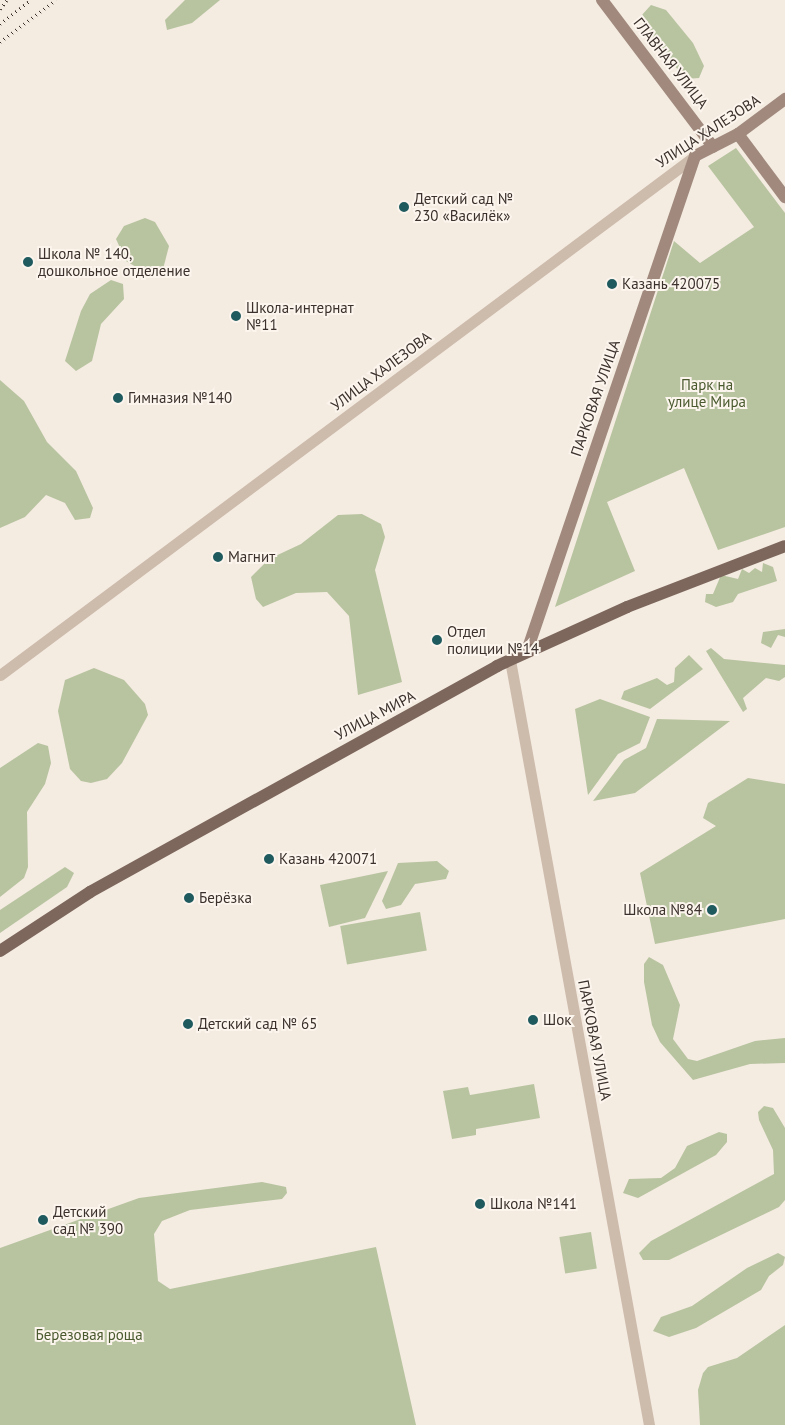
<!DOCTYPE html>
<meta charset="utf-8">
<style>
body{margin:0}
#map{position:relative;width:785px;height:1425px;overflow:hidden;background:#f4ebe1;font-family:"PT Sans",sans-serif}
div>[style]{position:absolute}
.green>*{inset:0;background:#b8c4a0;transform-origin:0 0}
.street>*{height:11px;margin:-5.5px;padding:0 5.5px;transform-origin:5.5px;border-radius:5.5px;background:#cdbbac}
.secondary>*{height:12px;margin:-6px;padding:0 6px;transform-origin:6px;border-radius:6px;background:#a18a7d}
.primary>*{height:12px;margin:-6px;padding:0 6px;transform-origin:6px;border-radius:6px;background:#7d675c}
.rail>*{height:3px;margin-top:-1.5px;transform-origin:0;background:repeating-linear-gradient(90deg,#3b302b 0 1px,transparent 0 5px)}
.dots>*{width:14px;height:14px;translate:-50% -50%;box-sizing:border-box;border:2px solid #fbf5ee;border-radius:50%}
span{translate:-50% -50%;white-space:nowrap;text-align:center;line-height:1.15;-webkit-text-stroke:4px #fbf5ee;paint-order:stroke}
.street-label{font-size:15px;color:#3b302b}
.poi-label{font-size:15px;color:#3b302b}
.left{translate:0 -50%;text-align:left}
.right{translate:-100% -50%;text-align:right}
.park-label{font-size:15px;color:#4a5a2e}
</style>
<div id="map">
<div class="green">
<div style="clip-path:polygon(185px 0,220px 0,192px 23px,167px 30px,165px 20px)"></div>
<div style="clip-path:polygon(651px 5px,666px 10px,693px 43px,704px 66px,699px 78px,686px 79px,653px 41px,641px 16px)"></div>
<div style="clip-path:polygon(736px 148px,785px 213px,785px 527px,718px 550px,684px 468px,607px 502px,635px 571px,555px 607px,674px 241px,700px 263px,754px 227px,708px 166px)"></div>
<div style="clip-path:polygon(145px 218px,155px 222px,169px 246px,162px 273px,153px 277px,126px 261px,116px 239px,124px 226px)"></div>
<div style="clip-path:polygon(111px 280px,123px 284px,124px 299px,101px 324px,92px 361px,76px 371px,65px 361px,81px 311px,90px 294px)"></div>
<div style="clip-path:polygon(0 380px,24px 401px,47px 442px,76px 471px,93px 508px,90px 518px,75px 520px,65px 503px,46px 495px,25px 517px,0 528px)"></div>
<div style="clip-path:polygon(362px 514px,381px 524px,385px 537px,375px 570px,402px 682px,358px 695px,349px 616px,327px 592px,296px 593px,263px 607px,256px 599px,251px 577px,269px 559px,301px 544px,338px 515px)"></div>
<div style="clip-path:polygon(763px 563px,773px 567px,777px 581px,738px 594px,733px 602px,716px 607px,705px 602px,706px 594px,713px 594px,721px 575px,738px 579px,742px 569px,749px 573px,755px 568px,762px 572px)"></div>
<div style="clip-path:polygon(785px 629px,785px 637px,778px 635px,771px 648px,761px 643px,763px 632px)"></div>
<div style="clip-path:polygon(711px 648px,724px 659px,785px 665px,785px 677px,779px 681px,766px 678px,743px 698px,747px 709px,743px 712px,706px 651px)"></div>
<div style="clip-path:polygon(689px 655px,703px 669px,650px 709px,621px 699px,624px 691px,657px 678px,667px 685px,674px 682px,675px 668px)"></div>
<div style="clip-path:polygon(94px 668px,124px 680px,145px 704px,148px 715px,122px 763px,107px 779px,91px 783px,81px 781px,70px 769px,58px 711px,65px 680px)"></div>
<div style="clip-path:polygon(600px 699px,650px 717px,640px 743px,618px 754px,588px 795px,575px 709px)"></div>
<div style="clip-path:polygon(657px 719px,730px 721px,635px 793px,593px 801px,624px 760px,646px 748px)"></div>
<div style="clip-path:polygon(38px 743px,48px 746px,51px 763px,45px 784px,27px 812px,28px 867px,24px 878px,0 897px,0 768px)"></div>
<div style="clip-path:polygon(748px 778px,785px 784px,785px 919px,655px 944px,640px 873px,716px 826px,703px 818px,708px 803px)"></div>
<div style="clip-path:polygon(437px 861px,449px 871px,446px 879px,415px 884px,401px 905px,386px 909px,382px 901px,398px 863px)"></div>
<div style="clip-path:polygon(65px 867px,74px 873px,67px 887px,0 933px,0 910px)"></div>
<div style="clip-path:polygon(388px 871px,365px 918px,329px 927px,320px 885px)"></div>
<div style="left:420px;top:912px;width:39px;height:81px;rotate:80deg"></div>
<div style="clip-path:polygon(649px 957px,663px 965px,680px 1005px,673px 1039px,688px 1059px,697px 1061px,755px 1041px,785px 1038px,785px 1063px,750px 1064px,693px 1080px,660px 1042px,652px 1025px,644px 982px,644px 964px)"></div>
<div style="clip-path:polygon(534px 1084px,540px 1118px,476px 1129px,476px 1135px,452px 1139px,443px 1091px,468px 1087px,470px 1095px)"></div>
<div style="clip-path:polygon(764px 1106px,773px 1108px,785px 1128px,785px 1200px,779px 1207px,669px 1260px,643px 1260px,639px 1253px,651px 1241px,774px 1174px,773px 1150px,759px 1120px,758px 1112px)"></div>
<div style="clip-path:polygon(719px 1132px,727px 1134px,727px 1142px,716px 1155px,638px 1198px,623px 1193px,629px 1179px,661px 1178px,675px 1168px,687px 1146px)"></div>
<div style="clip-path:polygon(262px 1182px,286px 1187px,287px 1193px,282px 1199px,190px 1210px,162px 1221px,154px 1234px,158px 1281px,170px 1289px,376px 1247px,416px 1425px,0 1425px,0 1248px,139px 1198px)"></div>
<div style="left:591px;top:1232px;width:37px;height:32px;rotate:81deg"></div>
<div style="clip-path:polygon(778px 1253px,785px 1257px,783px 1265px,769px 1276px,761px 1290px,696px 1328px,669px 1337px,653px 1331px,661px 1317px,692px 1306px,747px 1268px)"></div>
<div style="clip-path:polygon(785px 1325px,785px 1425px,700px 1425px,698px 1390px,703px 1373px,708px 1367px,737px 1358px)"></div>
</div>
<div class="street">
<div style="left:510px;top:660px;width:778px;rotate:79.7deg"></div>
<div style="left:0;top:675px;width:867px;rotate:-36.75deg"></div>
</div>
<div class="secondary">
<div style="left:602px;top:0;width:184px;rotate:52.9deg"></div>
<div style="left:738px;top:134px;width:79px;rotate:53.3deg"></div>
<div style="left:527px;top:651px;width:523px;rotate:-71.25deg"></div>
<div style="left:695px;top:156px;width:48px;rotate:-27.1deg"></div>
<div style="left:738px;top:134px;width:59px;rotate:-36.7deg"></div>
</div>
<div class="primary">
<div style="left:0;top:951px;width:108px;rotate:-33.2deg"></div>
<div style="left:90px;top:892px;width:466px;rotate:-29deg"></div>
<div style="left:497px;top:666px;width:143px;rotate:-24.4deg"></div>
<div style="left:627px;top:607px;width:169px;rotate:-21.1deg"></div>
</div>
<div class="rail">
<div style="left:0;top:9px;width:11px;rotate:-52deg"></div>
<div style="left:0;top:24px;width:39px;rotate:-38deg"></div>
<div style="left:0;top:42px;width:70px;rotate:-36.9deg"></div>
</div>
<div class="dots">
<div style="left:404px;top:207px;background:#1f5a5e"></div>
<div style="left:28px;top:262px;background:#1f5a5e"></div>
<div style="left:612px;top:284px;background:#1f5a5e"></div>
<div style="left:236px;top:316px;background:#1f5a5e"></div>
<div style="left:118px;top:398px;background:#1f5a5e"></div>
<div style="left:218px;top:557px;background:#1f5a5e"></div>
<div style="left:437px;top:640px;background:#1f5a5e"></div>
<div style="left:269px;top:859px;background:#1f5a5e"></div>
<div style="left:189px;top:898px;background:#1f5a5e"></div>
<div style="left:712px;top:910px;background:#1f5a5e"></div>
<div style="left:533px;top:1020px;background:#1f5a5e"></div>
<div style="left:188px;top:1024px;background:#1f5a5e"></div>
<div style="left:480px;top:1204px;background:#1f5a5e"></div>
<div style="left:43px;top:1220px;background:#1f5a5e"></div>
</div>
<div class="street-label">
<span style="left:671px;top:63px;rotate:52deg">ГЛАВНАЯ УЛИЦА</span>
<span style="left:708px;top:131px;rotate:-33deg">УЛИЦА ХАЛЕЗОВА</span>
<span style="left:381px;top:371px;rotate:-37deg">УЛИЦА ХАЛЕЗОВА</span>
<span style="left:595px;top:398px;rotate:-71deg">ПАРКОВАЯ УЛИЦА</span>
<span style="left:375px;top:715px;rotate:-28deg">УЛИЦА МИРА</span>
<span style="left:595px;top:1040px;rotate:79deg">ПАРКОВАЯ УЛИЦА</span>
</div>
<div class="poi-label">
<span class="left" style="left:414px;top:207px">Детский сад №<br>230 «Василёк»</span>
<span class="left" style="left:38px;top:262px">Школа № 140,<br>дошкольное отделение</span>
<span class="left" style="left:622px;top:284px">Казань 420075</span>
<span class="left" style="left:246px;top:316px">Школа-интернат<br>№11</span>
<span class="left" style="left:128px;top:398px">Гимназия №140</span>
<span class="left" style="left:228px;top:557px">Магнит</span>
<span class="left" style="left:447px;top:640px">Отдел<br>полиции №14</span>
<span class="left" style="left:279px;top:859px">Казань 420071</span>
<span class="left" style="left:199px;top:898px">Берёзка</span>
<span class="right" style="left:702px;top:910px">Школа №84</span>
<span class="left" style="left:543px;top:1020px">Шок</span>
<span class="left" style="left:198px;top:1024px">Детский сад № 65</span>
<span class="left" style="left:490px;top:1204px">Школа №141</span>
<span class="left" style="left:53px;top:1220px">Детский<br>сад № 390</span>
</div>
<div class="park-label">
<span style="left:707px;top:393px">Парк на<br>улице Мира</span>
<span style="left:89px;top:1335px">Березовая роща</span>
</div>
</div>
